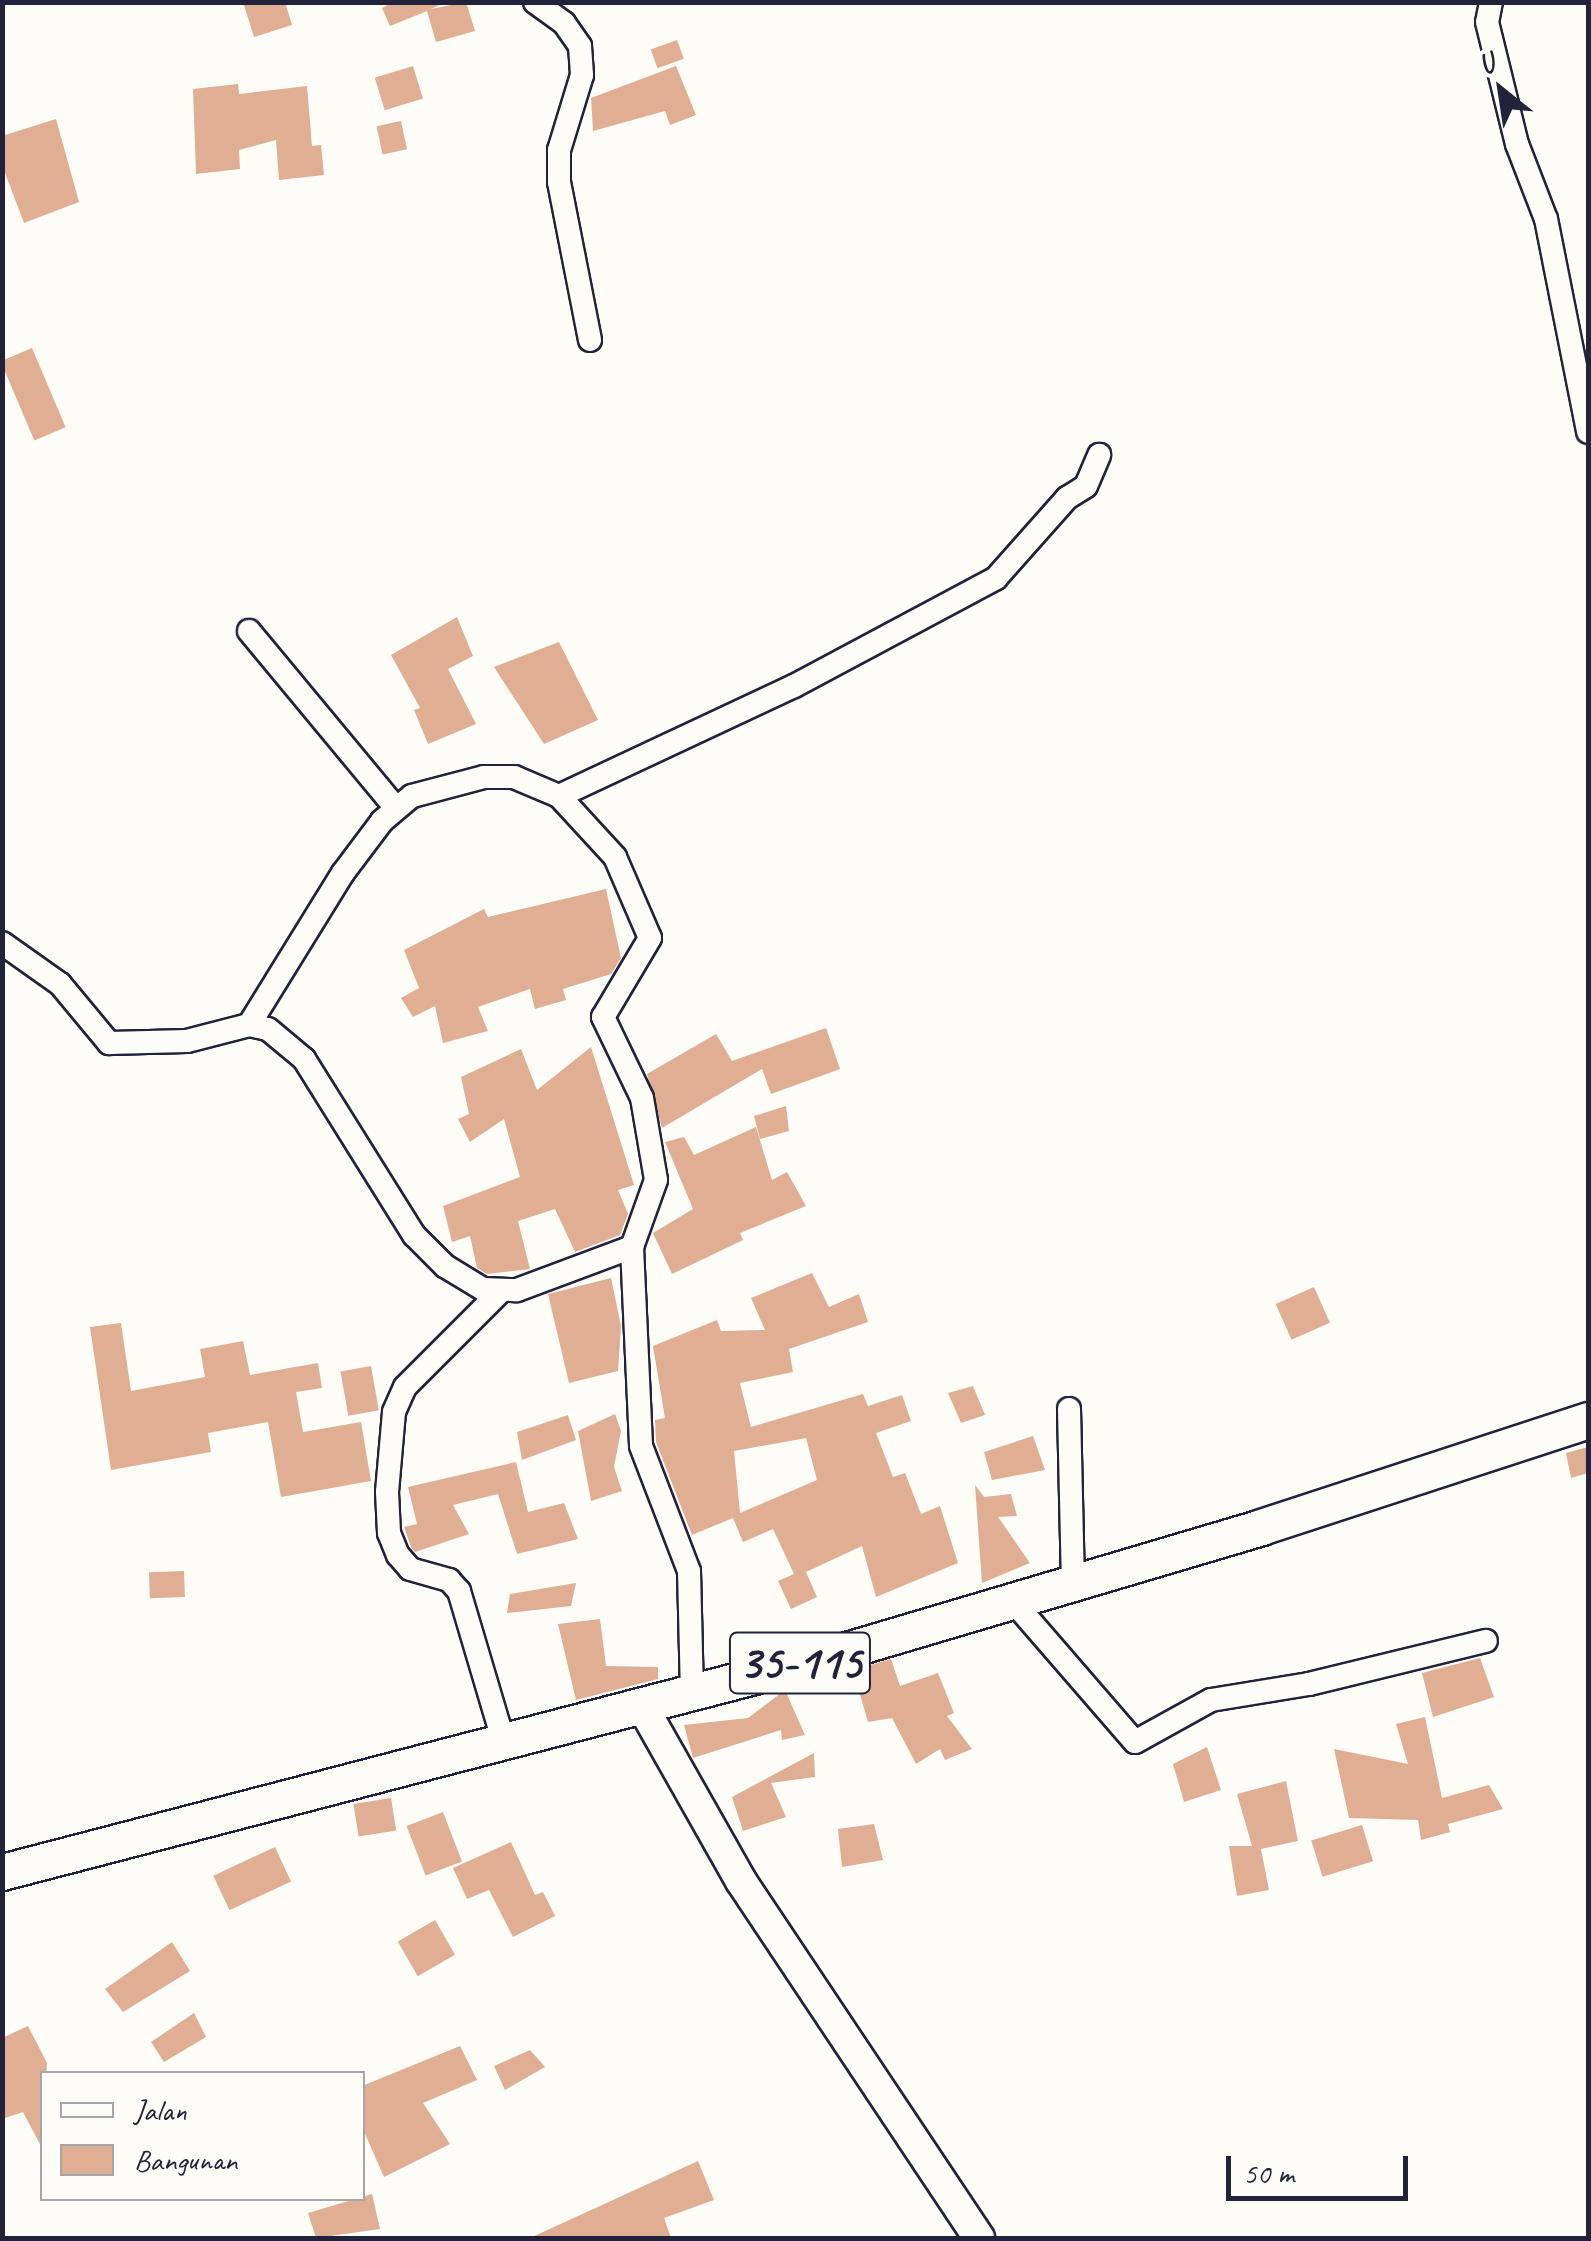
<!DOCTYPE html>
<style>
body{margin:0}
#map{position:relative;width:1591px;height:2241px;overflow:hidden;background:#fdfcf7;font-family:Caveat,sans-serif}
div>[style]{position:absolute}
.building>*{inset:0;background:#e0ae93;transform-origin:0 0}
.roads{filter:drop-shadow(2px 0 #22223b) drop-shadow(-2px 0 #22223b) drop-shadow(0 2px #22223b) drop-shadow(0 -2px #22223b)}
.street>*{height:22px;margin:-11px;padding:0 11px;transform-origin:11px;border-radius:11px;background:#fdfcf7}
.secondary>*{height:30px;margin:-15px;padding:0 15px;transform-origin:15px;border-radius:15px;background:#fdfcf7}
.primary>*{height:35px;margin:-17.5px;padding:0 17.5px;transform-origin:17.5px;border-radius:17.5px;background:#fdfcf7}
span{translate:-50% -50%;white-space:nowrap;text-align:center;line-height:1.15;-webkit-text-stroke:8px #fdfcf7;paint-order:stroke}
.shield-label span{padding:2px 8px;background:#fdfcf7;border:2px solid;border-radius:8px;-webkit-text-stroke-width:0}
.shield-label{font-size:48px;color:#22223b;font-weight:700}
.frame{position:absolute;inset:0;border:5px solid #22223b;pointer-events:none}
.legend{position:absolute;left:40px;top:2071px;width:325px;height:130px;box-sizing:border-box;background:#fdfcf7;border:2px solid #a5a5ac;margin:0;padding:12px 18px;list-style:none;font-size:30px;color:#22223b}
.legend li{display:flex;align-items:center;gap:20px;height:50px}
.legend b{width:50px;border:2px solid #a5a5ac}
.north{position:absolute;left:1451px;top:40px;width:100px;height:100px;-webkit-text-stroke:8px #fdfcf7;paint-order:stroke;rotate:330deg;font-size:28px;font-weight:700;line-height:40px;text-align:center;color:#22223b}
.north::after{content:'';display:block;margin:auto;width:35px;height:45px;background:#22223b;clip-path:polygon(50% 0,100% 100%,50% 72%,0 100%)}
.scale{position:absolute;left:1226px;top:2156px;width:182px;height:45px;box-sizing:border-box;border:5px solid #22223b;border-top:0;padding-left:12px;font-size:30px;line-height:35px;white-space:nowrap;color:#22223b;-webkit-text-stroke:8px #fdfcf7;paint-order:stroke}
</style>
<div id="map">
<div class="building">
<div style="clip-path:polygon(243px 2px,285px 2px,292px 25px,254px 37px)"></div>
<div style="clip-path:polygon(394px 2px,446px 2px,431px 9px,466px 2px,475px 31px,436px 42px,427px 11px,390px 26px,382px 8px)"></div>
<div style="left:677px;top:40px;width:20px;height:28px;rotate:70deg"></div>
<div style="left:413px;top:66px;width:34px;height:40px;rotate:73deg"></div>
<div style="clip-path:polygon(676px 66px,696px 115px,670px 125px,665px 111px,593px 131px,591px 98px)"></div>
<div style="clip-path:polygon(238px 84px,239px 94px,307px 86px,312px 146px,321px 145px,324px 175px,279px 180px,276px 140px,239px 150px,240px 169px,196px 174px,193px 89px)"></div>
<div style="clip-path:polygon(56px 119px,79px 202px,24px 223px,2px 165px,2px 136px)"></div>
<div style="left:401px;top:121px;width:29px;height:25px;rotate:78deg"></div>
<div style="left:32px;top:348px;width:86px;height:34px;rotate:67deg"></div>
<div style="clip-path:polygon(457px 617px,473px 656px,448px 669px,476px 724px,428px 744px,414px 710px,420px 708px,391px 655px)"></div>
<div style="clip-path:polygon(559px 642px,598px 720px,544px 744px,494px 667px)"></div>
<div style="clip-path:polygon(606px 889px,621px 958px,611px 974px,563px 989px,566px 1000px,535px 1009px,530px 989px,478px 1007px,488px 1031px,443px 1043px,435px 1006px,413px 1017px,401px 998px,419px 988px,404px 950px,484px 909px,488px 917px)"></div>
<div style="clip-path:polygon(826px 1028px,840px 1069px,771px 1094px,762px 1069px,662px 1128px,647px 1074px,716px 1034px,732px 1061px)"></div>
<div style="clip-path:polygon(591px 1047px,634px 1185px,618px 1190px,628px 1214px,620px 1235px,575px 1252px,555px 1209px,518px 1221px,530px 1269px,487px 1274px,477px 1268px,470px 1236px,452px 1242px,443px 1206px,520px 1177px,504px 1119px,470px 1142px,458px 1119px,469px 1114px,461px 1077px,521px 1049px,537px 1090px)"></div>
<div style="clip-path:polygon(786px 1106px,789px 1131px,760px 1139px,754px 1116px)"></div>
<div style="clip-path:polygon(756px 1127px,772px 1180px,787px 1172px,806px 1206px,740px 1233px,743px 1240px,672px 1274px,653px 1233px,693px 1209px,665px 1142px,684px 1137px,694px 1155px)"></div>
<div style="clip-path:polygon(evenodd,812px 1273px,829px 1307px,859px 1294px,868px 1322px,789px 1349px,793px 1372px,740px 1383px,751px 1427px,863px 1394px,868px 1406px,902px 1395px,911px 1421px,876px 1433px,893px 1477px,905px 1473px,921px 1514px,940px 1506px,958px 1563px,876px 1597px,862px 1546px,806px 1572px,817px 1597px,791px 1609px,778px 1581px,794px 1574px,773px 1529px,743px 1542px,733px 1518px,692px 1535px,656px 1442px,655px 1420px,665px 1418px,653px 1346px,717px 1320px,721px 1331px,765px 1330px,751px 1298px,812px 1273px,806px 1438px,817px 1480px,740px 1513px,734px 1451px,806px 1438px)"></div>
<div style="clip-path:polygon(611px 1278px,621px 1326px,618px 1371px,569px 1383px,548px 1294px)"></div>
<div style="left:1314px;top:1287px;width:39px;height:42px;rotate:66deg"></div>
<div style="clip-path:polygon(121px 1323px,131px 1391px,205px 1377px,200px 1349px,243px 1341px,250px 1375px,318px 1363px,322px 1388px,296px 1392px,303px 1432px,361px 1422px,371px 1481px,281px 1497px,268px 1422px,208px 1433px,211px 1452px,111px 1470px,90px 1327px)"></div>
<div style="left:371px;top:1366px;width:45px;height:31px;rotate:80deg"></div>
<div style="clip-path:polygon(973px 1386px,985px 1415px,961px 1423px,948px 1393px)"></div>
<div style="clip-path:polygon(615px 1414px,621px 1431px,614px 1467px,622px 1491px,591px 1501px,578px 1431px)"></div>
<div style="clip-path:polygon(568px 1415px,576px 1440px,522px 1460px,517px 1432px)"></div>
<div style="clip-path:polygon(1033px 1436px,1045px 1470px,992px 1480px,984px 1452px)"></div>
<div style="clip-path:polygon(1588px 1447px,1588px 1473px,1571px 1478px,1566px 1453px)"></div>
<div style="clip-path:polygon(516px 1462px,528px 1512px,564px 1503px,578px 1539px,517px 1554px,498px 1494px,453px 1505px,469px 1534px,415px 1552px,411px 1547px,404px 1527px,417px 1524px,408px 1487px)"></div>
<div style="clip-path:polygon(975px 1485px,984px 1497px,1011px 1494px,1017px 1516px,998px 1517px,1030px 1563px,982px 1583px)"></div>
<div style="left:184px;top:1571px;width:26px;height:35px;rotate:88deg"></div>
<div style="clip-path:polygon(576px 1583px,571px 1606px,507px 1613px,510px 1594px)"></div>
<div style="clip-path:polygon(600px 1619px,606px 1666px,658px 1667px,658px 1679px,576px 1700px,558px 1624px)"></div>
<div style="clip-path:polygon(1480px 1658px,1494px 1697px,1433px 1717px,1422px 1673px)"></div>
<div style="clip-path:polygon(891px 1659px,900px 1686px,938px 1673px,954px 1713px,947px 1716px,972px 1749px,945px 1760px,940px 1749px,916px 1764px,892px 1718px,868px 1722px,853px 1670px)"></div>
<div style="clip-path:polygon(785px 1690px,805px 1735px,782px 1740px,781px 1730px,693px 1758px,684px 1725px,748px 1718px)"></div>
<div style="clip-path:polygon(1425px 1717px,1442px 1798px,1489px 1785px,1503px 1809px,1448px 1824px,1450px 1832px,1421px 1840px,1418px 1820px,1349px 1818px,1334px 1749px,1408px 1764px,1396px 1724px)"></div>
<div style="clip-path:polygon(1207px 1747px,1221px 1790px,1184px 1802px,1173px 1764px)"></div>
<div style="clip-path:polygon(814px 1753px,815px 1777px,771px 1783px,786px 1817px,743px 1831px,732px 1797px)"></div>
<div style="clip-path:polygon(1286px 1781px,1298px 1841px,1261px 1849px,1269px 1890px,1237px 1896px,1229px 1846px,1252px 1846px,1237px 1794px)"></div>
<div style="left:391px;top:1798px;width:33px;height:38px;rotate:81deg"></div>
<div style="left:443px;top:1812px;width:53px;height:39px;rotate:69deg"></div>
<div style="clip-path:polygon(874px 1824px,883px 1860px,842px 1867px,838px 1829px)"></div>
<div style="left:1362px;top:1825px;width:38px;height:53px;rotate:73deg"></div>
<div style="clip-path:polygon(511px 1842px,535px 1895px,543px 1892px,555px 1916px,513px 1937px,489px 1890px,467px 1899px,453px 1868px)"></div>
<div style="left:275px;top:1847px;width:38px;height:68px;rotate:65deg"></div>
<div style="left:435px;top:1920px;width:40px;height:43px;rotate:60deg"></div>
<div style="clip-path:polygon(172px 1942px,190px 1971px,123px 2012px,105px 1989px)"></div>
<div style="clip-path:polygon(194px 2013px,206px 2037px,164px 2062px,151px 2042px)"></div>
<div style="clip-path:polygon(28px 2026px,47px 2063px,42px 2148px,23px 2112px,2px 2119px,2px 2038px)"></div>
<div style="clip-path:polygon(460px 2046px,477px 2080px,423px 2103px,450px 2144px,384px 2177px,362px 2127px,362px 2086px)"></div>
<div style="clip-path:polygon(530px 2050px,545px 2067px,505px 2090px,494px 2066px)"></div>
<div style="clip-path:polygon(698px 2161px,714px 2200px,664px 2218px,671px 2238px,530px 2238px)"></div>
<div style="clip-path:polygon(372px 2194px,380px 2229px,316px 2238px,308px 2213px)"></div>
</div>
<div class="roads">
<div class="street">
<div style="left:535px;top:2px;width:36px;rotate:36deg"></div>
<div style="left:564px;top:23px;width:28px;rotate:55deg"></div>
<div style="left:580px;top:46px;width:29px;rotate:86deg"></div>
<div style="left:582px;top:75px;width:78px;rotate:107deg"></div>
<div style="left:559px;top:150px;width:32px;rotate:90deg"></div>
<div style="left:559px;top:182px;width:161px;rotate:78.9deg"></div>
<div style="left:1491px;top:2px;width:20px;rotate:101deg"></div>
<div style="left:1487px;top:22px;width:126px;rotate:76.2deg"></div>
<div style="left:1517px;top:144px;width:80px;rotate:68.9deg"></div>
<div style="left:1546px;top:219px;width:217px;rotate:78.8deg"></div>
<div style="left:249px;top:631px;width:230px;rotate:50.3deg"></div>
<div style="left:559px;top:796px;width:259px;rotate:-25.1deg"></div>
<div style="left:794px;top:686px;width:229px;rotate:-28.1deg"></div>
<div style="left:996px;top:578px;width:107px;rotate:-48.4deg"></div>
<div style="left:1067px;top:498px;width:22px;rotate:-32deg"></div>
<div style="left:1086px;top:486px;width:34px;rotate:-67deg"></div>
<div style="left:2px;top:943px;width:71px;rotate:35.3deg"></div>
<div style="left:60px;top:984px;width:77px;rotate:50.3deg"></div>
<div style="left:109px;top:1043px;width:78px;rotate:-1.5deg"></div>
<div style="left:187px;top:1041px;width:64px;rotate:-14.5deg"></div>
<div style="left:249px;top:1025px;width:19px;rotate:12deg"></div>
<div style="left:268px;top:1029px;width:47px;rotate:39.8deg"></div>
<div style="left:304px;top:1059px;width:208px;rotate:58deg"></div>
<div style="left:414px;top:1235px;width:44px;rotate:45deg"></div>
<div style="left:445px;top:1266px;width:44px;rotate:31.2deg"></div>
<div style="left:483px;top:1289px;width:34px;rotate:2deg"></div>
<div style="left:517px;top:1290px;width:123px;rotate:-20.5deg"></div>
<div style="left:249px;top:1025px;width:179px;rotate:-58.3deg"></div>
<div style="left:343px;top:873px;width:65px;rotate:-53.1deg"></div>
<div style="left:382px;top:821px;width:39px;rotate:-40deg"></div>
<div style="left:412px;top:796px;width:74px;rotate:-14.8deg"></div>
<div style="left:484px;top:777px;width:30px"></div>
<div style="left:514px;top:777px;width:49px;rotate:22.9deg"></div>
<div style="left:559px;top:796px;width:83px;rotate:47.4deg"></div>
<div style="left:615px;top:857px;width:88px;rotate:66.6deg"></div>
<div style="left:650px;top:938px;width:92px;rotate:120.7deg"></div>
<div style="left:603px;top:1017px;width:90px;rotate:64.3deg"></div>
<div style="left:642px;top:1098px;width:83px;rotate:80.3deg"></div>
<div style="left:656px;top:1180px;width:71px;rotate:109.7deg"></div>
<div style="left:632px;top:1247px;width:199px;rotate:87.4deg"></div>
<div style="left:641px;top:1446px;width:134px;rotate:69deg"></div>
<div style="left:689px;top:1571px;width:122px;rotate:88.6deg"></div>
<div style="left:500px;top:1292px;width:134px;rotate:135deg"></div>
<div style="left:405px;top:1387px;width:27px;rotate:114deg"></div>
<div style="left:394px;top:1412px;width:80px;rotate:95deg"></div>
<div style="left:387px;top:1492px;width:41px;rotate:87.2deg"></div>
<div style="left:389px;top:1533px;width:24px;rotate:68deg"></div>
<div style="left:398px;top:1555px;width:18px;rotate:49deg"></div>
<div style="left:410px;top:1569px;width:41px;rotate:15.8deg"></div>
<div style="left:449px;top:1580px;width:15px;rotate:48deg"></div>
<div style="left:459px;top:1591px;width:155px;rotate:73.5deg"></div>
<div style="left:1069px;top:1409px;width:172px;rotate:88.7deg"></div>
<div style="left:1011px;top:1599px;width:189px;rotate:49.1deg"></div>
<div style="left:1135px;top:1742px;width:87px;rotate:-28.9deg"></div>
<div style="left:1211px;top:1700px;width:99px;rotate:-9.3deg"></div>
<div style="left:1309px;top:1684px;width:182px;rotate:-13.7deg"></div>
</div>
<div class="secondary">
<div style="left:642px;top:1706px;width:201px;rotate:60.5deg"></div>
<div style="left:741px;top:1881px;width:429px;rotate:56.3deg"></div>
</div>
<div class="primary">
<div style="left:2px;top:1872px;width:821px;rotate:-14.61deg"></div>
<div style="left:796px;top:1665px;width:485px;rotate:-16.5deg"></div>
<div style="left:1261px;top:1527px;width:344px;rotate:-18.1deg"></div>
</div>
</div>
<div class="shield-label">
<span style="left:800px;top:1663px">35-115</span>
</div>
<div class="frame"></div>
<ul class="legend">
<li><b style="height:12px;background:#fdfcf7"></b>Jalan</li>
<li><b style="height:28px;background:#e0ae93"></b>Bangunan</li>
</ul>
<div class="north">U</div>
<div class="scale">50 m</div>
</div>
